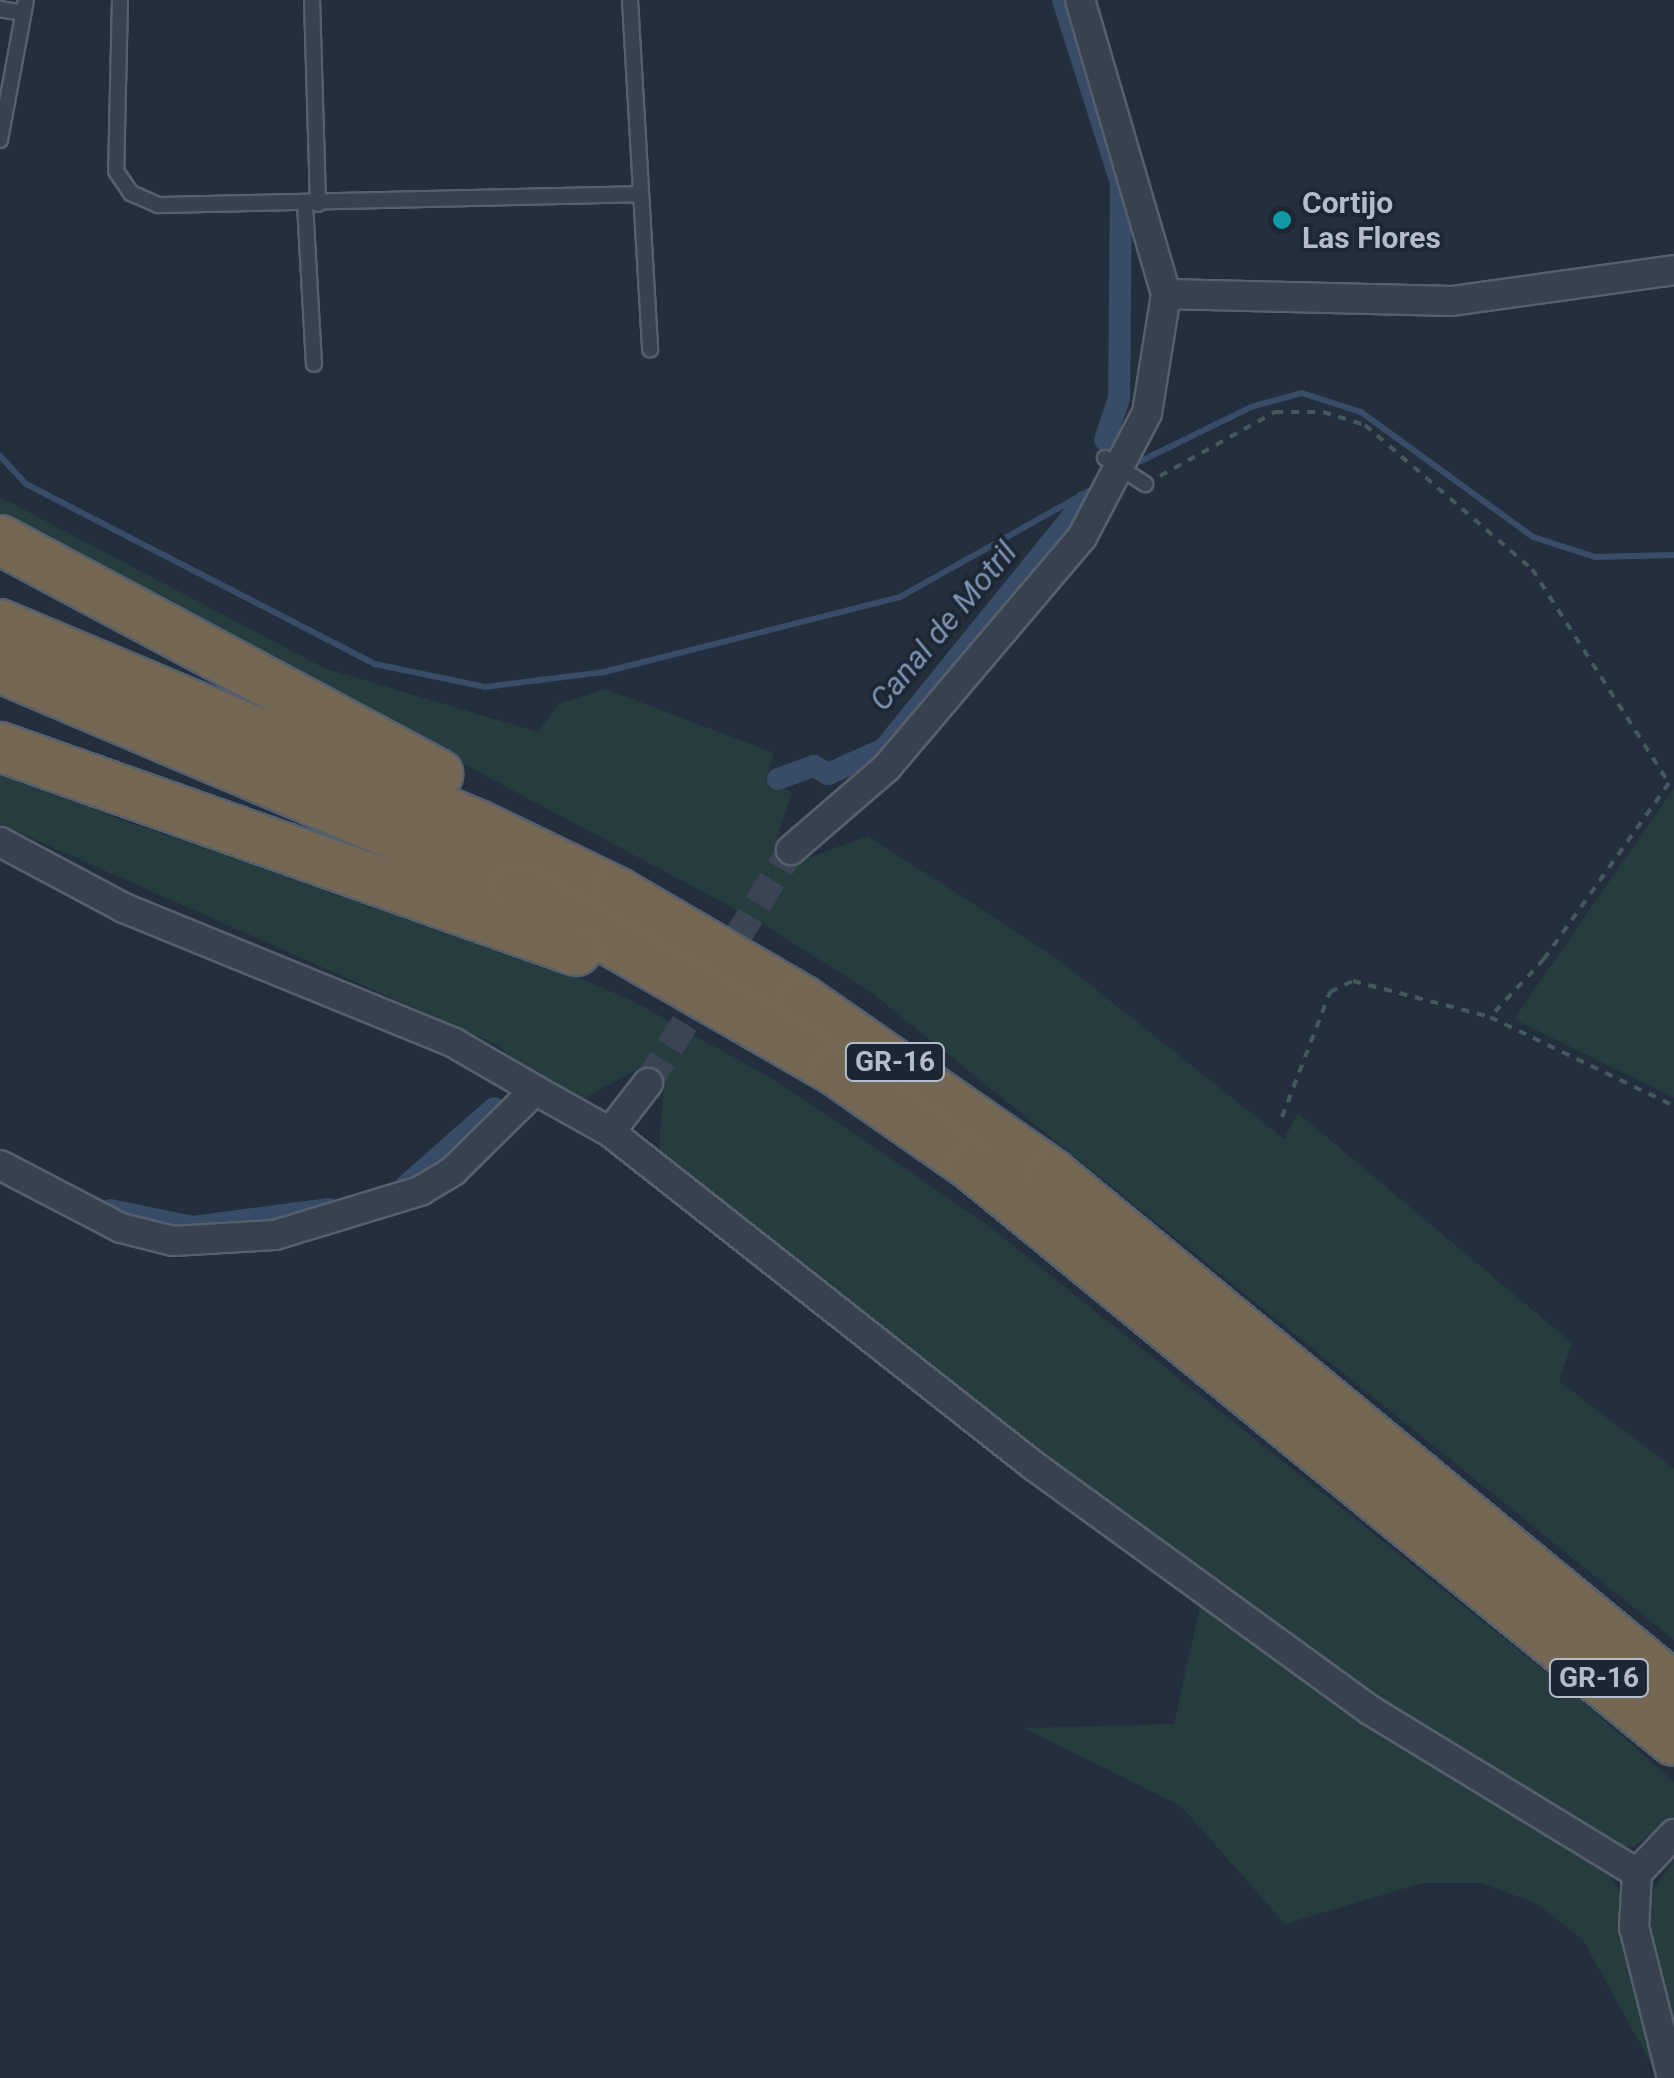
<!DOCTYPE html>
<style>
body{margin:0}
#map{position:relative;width:1674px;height:2078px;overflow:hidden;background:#242f3e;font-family:Roboto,sans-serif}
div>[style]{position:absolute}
.green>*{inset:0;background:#263c3f}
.stream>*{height:6px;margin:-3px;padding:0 3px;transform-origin:3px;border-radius:3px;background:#394c67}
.canal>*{height:22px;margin:-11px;padding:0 11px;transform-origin:11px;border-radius:11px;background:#394c67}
.street-tunnel>*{height:28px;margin-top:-14px;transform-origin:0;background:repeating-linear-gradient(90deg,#3a4453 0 28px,transparent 0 42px)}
.path>*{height:4px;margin-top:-2px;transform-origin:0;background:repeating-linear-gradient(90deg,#44595c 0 8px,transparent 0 16px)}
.roads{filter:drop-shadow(2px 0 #565f6c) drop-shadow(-2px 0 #565f6c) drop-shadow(0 2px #565f6c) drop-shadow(0 -2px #565f6c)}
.lane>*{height:14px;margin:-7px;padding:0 7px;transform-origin:7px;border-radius:7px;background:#38414e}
.street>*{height:28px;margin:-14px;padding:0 14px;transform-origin:14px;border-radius:14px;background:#38414e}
.highway>*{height:48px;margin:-24px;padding:0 24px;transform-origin:24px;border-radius:24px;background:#746855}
.dots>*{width:28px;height:28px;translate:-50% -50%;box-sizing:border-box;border:5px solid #1d2633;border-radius:50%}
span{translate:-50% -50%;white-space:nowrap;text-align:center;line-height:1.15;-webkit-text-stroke:8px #1d2633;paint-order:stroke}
.shield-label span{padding:2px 8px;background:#1d2633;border:2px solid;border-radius:8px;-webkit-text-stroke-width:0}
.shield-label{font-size:28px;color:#b4bcc9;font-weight:700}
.poi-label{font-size:30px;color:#b4bcc9;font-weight:700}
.left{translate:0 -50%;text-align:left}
.water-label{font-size:32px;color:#7c92b1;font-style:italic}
</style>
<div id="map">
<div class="green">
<div style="clip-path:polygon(0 497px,324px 668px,538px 732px,558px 704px,606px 689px,774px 753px,766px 779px,792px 793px,775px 844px,805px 859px,868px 836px,1055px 957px,1284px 1139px,1298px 1113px,1572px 1343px,1559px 1381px,1674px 1469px,1674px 1640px,872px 993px,763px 924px,0 516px)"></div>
<div style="clip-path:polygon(0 769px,119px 819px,536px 960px,631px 1000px,778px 1082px,985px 1223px,1581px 1700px,1674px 1782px,1674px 1816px,1634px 1847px,1604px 1846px,1201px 1577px,658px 1158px,664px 1088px,639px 1068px,572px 1105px,497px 1045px,0 824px)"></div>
<div style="clip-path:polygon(1674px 788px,1674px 1098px,1514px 1019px)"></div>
<div style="clip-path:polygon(1200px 1607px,1609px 1874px,1625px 1900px,1659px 2078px,1583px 1940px,1537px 1904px,1482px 1883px,1422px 1883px,1285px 1924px,1181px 1806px,1024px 1728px,1174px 1724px)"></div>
<div style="clip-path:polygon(1674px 1861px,1674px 2052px,1646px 1964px,1646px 1900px)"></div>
</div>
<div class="stream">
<div style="left:0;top:456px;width:38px;rotate:47deg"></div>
<div style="left:26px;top:484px;width:393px;rotate:27.3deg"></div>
<div style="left:375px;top:664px;width:112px;rotate:11.8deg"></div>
<div style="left:485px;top:687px;width:120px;rotate:-7.2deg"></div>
<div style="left:604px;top:672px;width:305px;rotate:-14.2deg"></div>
<div style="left:900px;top:597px;width:225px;rotate:-29.3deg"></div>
<div style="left:1141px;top:461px;width:123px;rotate:-26.1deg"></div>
<div style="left:1251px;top:407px;width:53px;rotate:-15.4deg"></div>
<div style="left:1302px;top:393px;width:62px;rotate:17.9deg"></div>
<div style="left:1361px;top:412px;width:213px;rotate:36deg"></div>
<div style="left:1533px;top:537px;width:65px;rotate:17.9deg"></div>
<div style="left:1595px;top:557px;width:79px;rotate:-1.5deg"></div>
</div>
<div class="canal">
<div style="left:1063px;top:0;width:192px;rotate:72.4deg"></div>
<div style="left:1121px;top:183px;width:215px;rotate:90.5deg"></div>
<div style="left:1119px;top:398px;width:44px;rotate:108.4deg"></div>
<div style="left:778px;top:779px;width:38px;rotate:-20deg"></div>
<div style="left:814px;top:766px;width:16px;rotate:30deg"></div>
<div style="left:828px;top:774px;width:61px;rotate:-24.1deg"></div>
<div style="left:884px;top:749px;width:318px;rotate:-51deg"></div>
<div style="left:407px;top:1185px;width:116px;rotate:-41.5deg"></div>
<div style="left:110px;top:1210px;width:85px;rotate:11.6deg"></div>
<div style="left:193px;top:1227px;width:137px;rotate:-7.5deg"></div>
</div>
<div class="street-tunnel">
<div style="left:648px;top:1083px;width:273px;rotate:-58.5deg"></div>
</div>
<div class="path">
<div style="left:1160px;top:476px;width:132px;rotate:-29.1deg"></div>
<div style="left:1275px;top:412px;width:48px"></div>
<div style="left:1323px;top:412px;width:44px;rotate:17.2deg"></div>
<div style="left:1365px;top:425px;width:221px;rotate:40.8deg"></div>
<div style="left:1532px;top:569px;width:254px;rotate:57.4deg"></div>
<div style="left:1669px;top:783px;width:216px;rotate:125.4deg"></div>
<div style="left:1544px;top:959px;width:79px;rotate:133deg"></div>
<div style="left:1490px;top:1017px;width:204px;rotate:25.8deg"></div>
<div style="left:1282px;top:1117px;width:134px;rotate:-69deg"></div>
<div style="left:1330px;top:992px;width:25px;rotate:-26deg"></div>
<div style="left:1353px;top:981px;width:142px;rotate:14.7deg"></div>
</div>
<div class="roads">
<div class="lane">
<div style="left:120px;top:0;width:171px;rotate:91.3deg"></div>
<div style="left:116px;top:171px;width:27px;rotate:56deg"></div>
<div style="left:131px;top:193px;width:30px;rotate:24deg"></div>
<div style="left:158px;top:205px;width:483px;rotate:-1.3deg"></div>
<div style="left:312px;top:0;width:204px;rotate:88.3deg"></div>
<div style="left:630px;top:0;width:350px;rotate:86.7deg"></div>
<div style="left:0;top:9px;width:23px;rotate:10deg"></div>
<div style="left:0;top:140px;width:142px;rotate:-79.5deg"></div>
<div style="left:305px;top:204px;width:160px;rotate:86.8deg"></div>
<div style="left:1105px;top:458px;width:48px;rotate:33deg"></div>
</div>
<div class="street">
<div style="left:1166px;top:294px;width:286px;rotate:1.4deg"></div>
<div style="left:1452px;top:301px;width:224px;rotate:-7.9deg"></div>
<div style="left:0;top:842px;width:140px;rotate:28deg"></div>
<div style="left:124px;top:908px;width:357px;rotate:22.2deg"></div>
<div style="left:454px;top:1043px;width:94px;rotate:30.1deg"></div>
<div style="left:791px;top:850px;width:127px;rotate:-40.8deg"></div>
<div style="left:887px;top:767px;width:302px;rotate:-49.7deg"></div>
<div style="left:1082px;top:537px;width:140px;rotate:-62.3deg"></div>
<div style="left:1147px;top:413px;width:121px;rotate:-80.9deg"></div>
<div style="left:1166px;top:294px;width:306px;rotate:-106.3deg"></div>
<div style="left:610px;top:1132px;width:62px;rotate:-52.2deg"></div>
<div style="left:0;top:1165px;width:136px;rotate:27.5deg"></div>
<div style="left:121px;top:1228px;width:54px;rotate:14deg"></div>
<div style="left:173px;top:1241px;width:102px;rotate:-3.4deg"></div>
<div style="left:275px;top:1235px;width:152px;rotate:-16.9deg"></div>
<div style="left:420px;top:1191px;width:39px;rotate:-31deg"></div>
<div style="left:453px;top:1171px;width:115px;rotate:-44.6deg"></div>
<div style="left:535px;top:1090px;width:86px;rotate:29.2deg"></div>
<div style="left:610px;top:1132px;width:540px;rotate:38.23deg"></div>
<div style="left:1034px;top:1466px;width:415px;rotate:36deg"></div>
<div style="left:1370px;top:1710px;width:313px;rotate:31.4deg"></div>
<div style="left:1672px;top:2078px;width:156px;rotate:-104.1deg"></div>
<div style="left:1634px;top:1927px;width:54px;rotate:-86.8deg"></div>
<div style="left:1637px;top:1873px;width:54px;rotate:-46.5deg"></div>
</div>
<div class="highway">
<div style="left:0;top:540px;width:497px;rotate:28.1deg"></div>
<div style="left:0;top:624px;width:519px;rotate:22.81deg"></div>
<div style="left:478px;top:825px;width:154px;rotate:25.7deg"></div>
<div style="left:617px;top:892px;width:214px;rotate:30.3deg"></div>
<div style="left:802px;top:1000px;width:305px;rotate:34.8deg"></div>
<div style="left:1052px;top:1174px;width:806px;rotate:39.51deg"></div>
<div style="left:0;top:668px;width:563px;rotate:23.01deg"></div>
<div style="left:518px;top:888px;width:367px;rotate:29.9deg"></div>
<div style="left:836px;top:1071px;width:166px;rotate:34.9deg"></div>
<div style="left:972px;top:1166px;width:907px;rotate:39.32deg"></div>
<div style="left:0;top:747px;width:611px;rotate:19.5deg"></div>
</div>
</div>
<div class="dots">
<div style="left:1282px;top:220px;background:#0f9aa8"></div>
</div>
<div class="shield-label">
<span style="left:895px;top:1062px">GR-16</span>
<span style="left:1599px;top:1678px">GR-16</span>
</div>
<div class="poi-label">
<span class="left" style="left:1302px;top:220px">Cortijo<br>Las Flores</span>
</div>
<div class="water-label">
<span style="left:943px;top:626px;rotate:-50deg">Canal de Motril</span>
</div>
</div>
